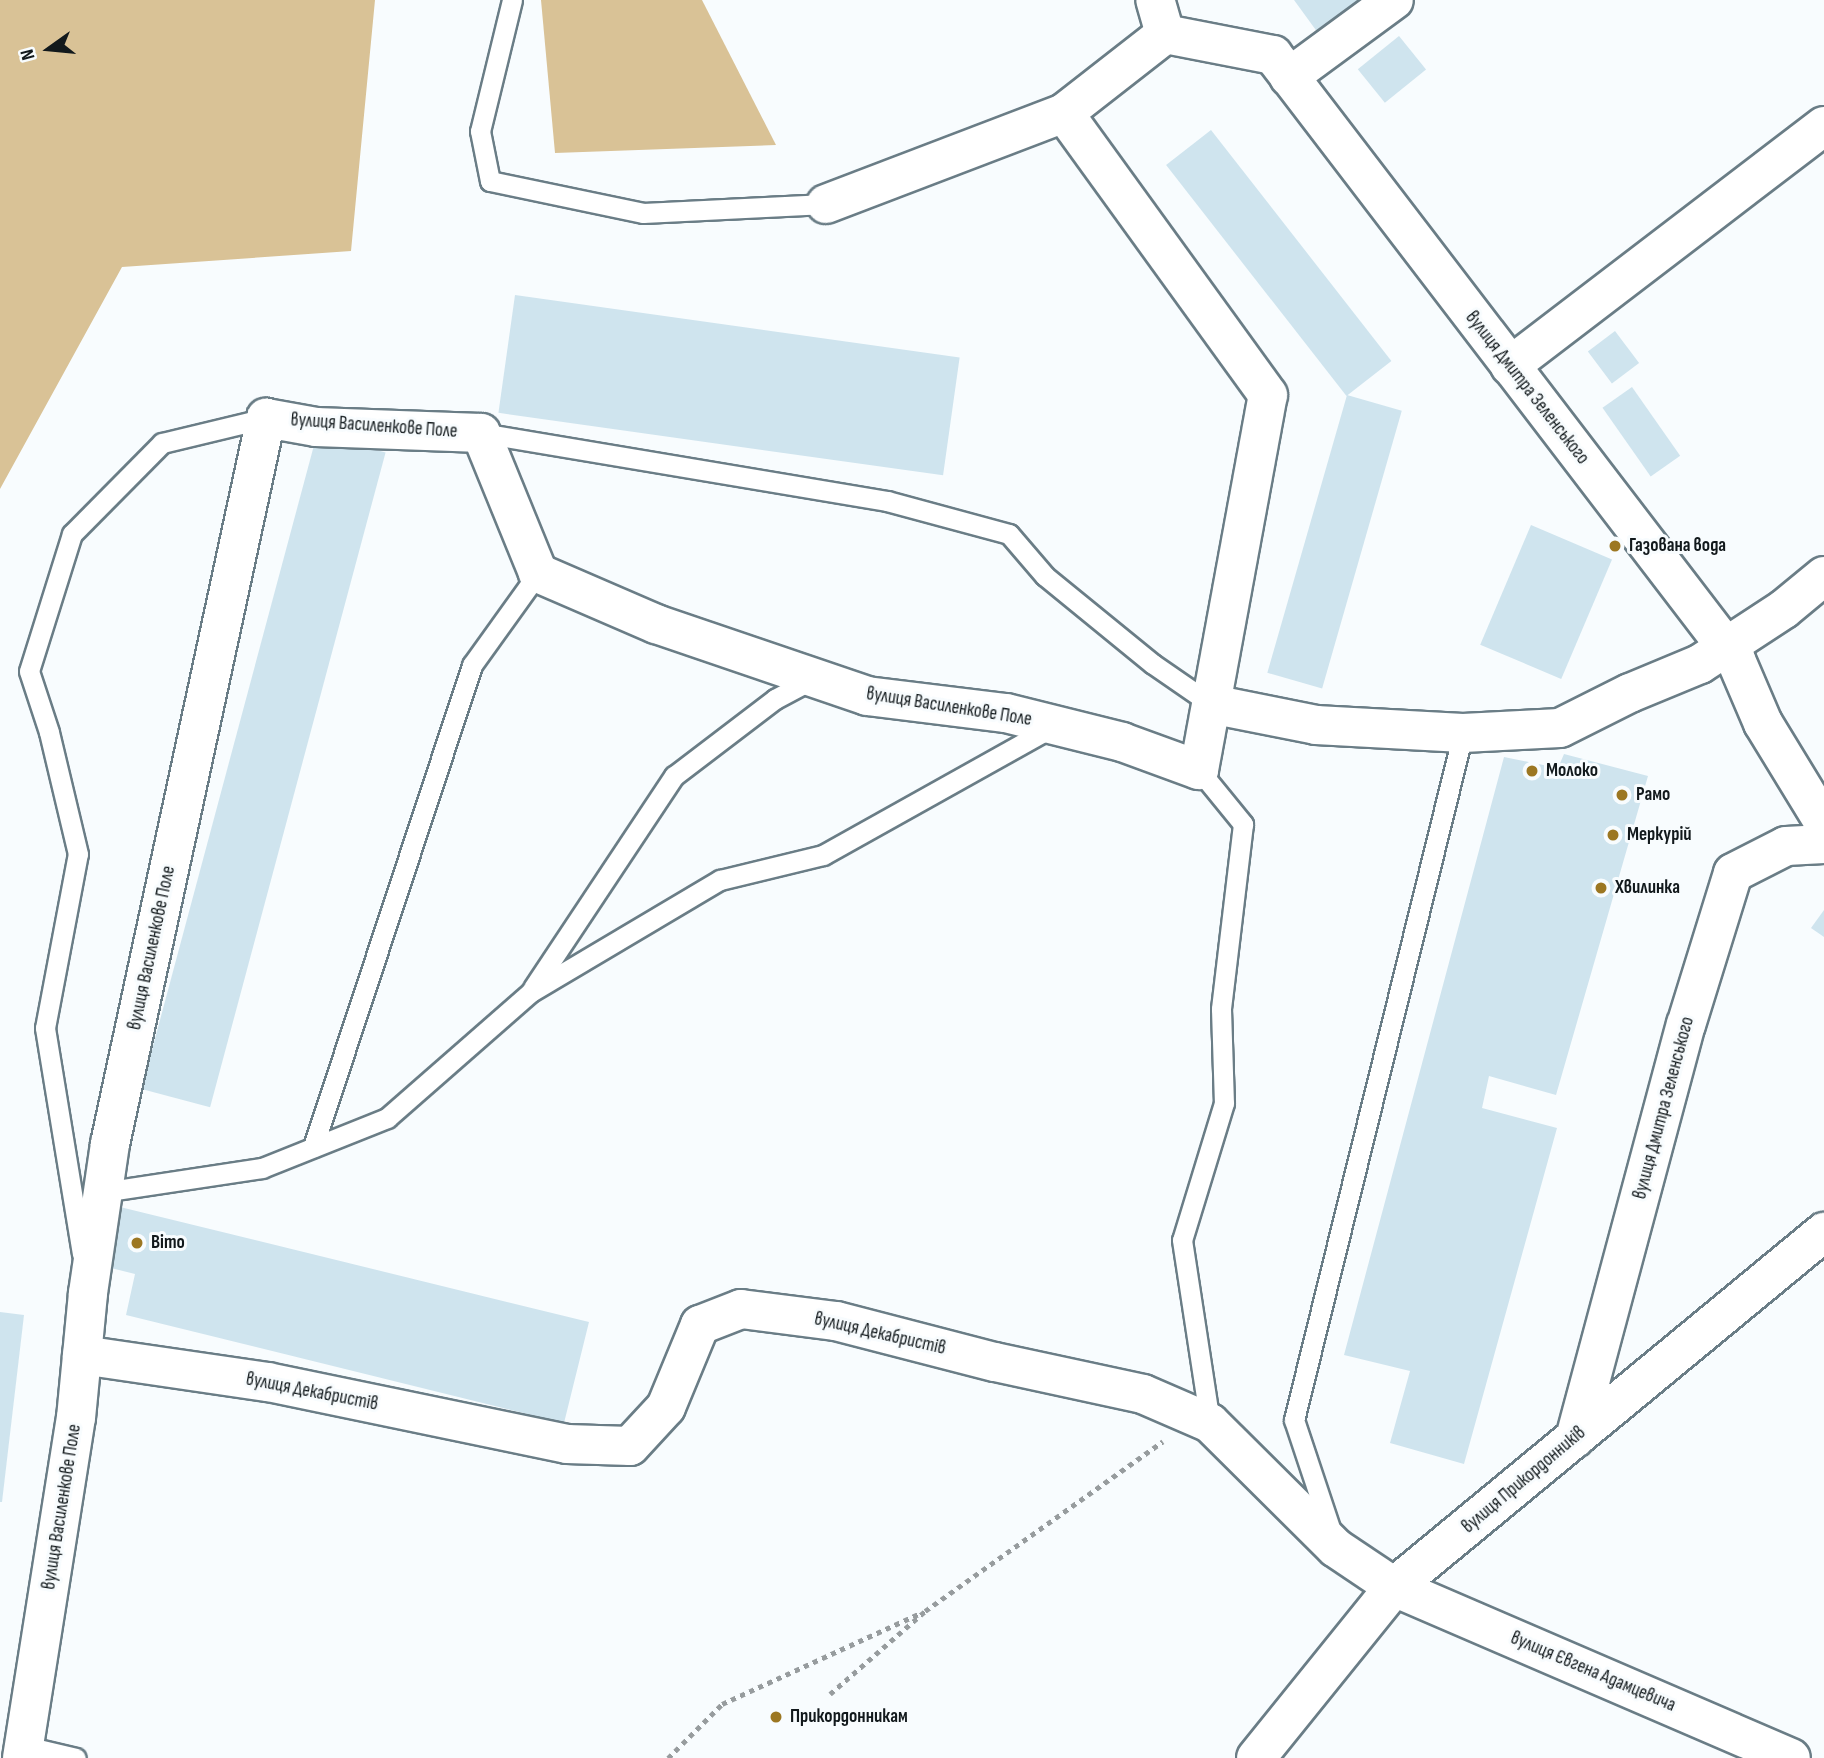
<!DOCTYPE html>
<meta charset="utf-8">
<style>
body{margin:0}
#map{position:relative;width:1824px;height:1758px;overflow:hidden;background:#f8fcfe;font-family:"Sofia Sans Condensed",sans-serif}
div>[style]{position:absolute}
.forest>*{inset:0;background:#d9c296}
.building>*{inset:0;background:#cfe4ee;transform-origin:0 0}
.path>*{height:4.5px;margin-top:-2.25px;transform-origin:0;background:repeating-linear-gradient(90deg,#979c9e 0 5px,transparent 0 10px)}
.roads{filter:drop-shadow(2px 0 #6a7d86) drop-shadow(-2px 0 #6a7d86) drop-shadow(0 2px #6a7d86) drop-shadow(0 -2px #6a7d86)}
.lane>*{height:19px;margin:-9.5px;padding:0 9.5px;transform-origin:9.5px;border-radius:9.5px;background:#fff}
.street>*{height:38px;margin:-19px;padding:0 19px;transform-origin:19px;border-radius:19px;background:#fff}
.dots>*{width:19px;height:19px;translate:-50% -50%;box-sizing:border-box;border:4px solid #f8fcfe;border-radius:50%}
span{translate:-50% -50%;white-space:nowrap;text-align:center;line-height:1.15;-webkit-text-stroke:6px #f8fcfe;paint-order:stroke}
.street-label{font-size:19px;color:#12191c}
.poi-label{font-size:19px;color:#12191c;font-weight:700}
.left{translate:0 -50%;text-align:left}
.north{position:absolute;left:14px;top:14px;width:70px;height:70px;-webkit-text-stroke:5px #f8fcfe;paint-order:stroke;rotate:255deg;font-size:19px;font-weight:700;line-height:28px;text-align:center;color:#12191c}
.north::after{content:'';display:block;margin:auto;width:24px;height:32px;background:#12191c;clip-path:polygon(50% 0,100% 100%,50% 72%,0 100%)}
</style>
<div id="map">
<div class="forest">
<div style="clip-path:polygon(0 0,375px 0,351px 251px,122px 267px,0 489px)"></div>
<div style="clip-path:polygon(541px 0,702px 0,776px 145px,555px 153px)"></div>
</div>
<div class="building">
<div style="clip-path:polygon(1294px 0,1361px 0,1318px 33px)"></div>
<div style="left:1399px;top:36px;width:43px;height:53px;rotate:51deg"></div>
<div style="left:1211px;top:130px;width:293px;height:57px;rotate:52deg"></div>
<div style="left:515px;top:295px;width:449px;height:119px;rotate:8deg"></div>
<div style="left:1615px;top:331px;width:40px;height:34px;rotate:53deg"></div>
<div style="left:1632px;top:387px;width:84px;height:36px;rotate:55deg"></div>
<div style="left:1347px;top:395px;width:57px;height:289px;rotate:16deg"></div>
<div style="left:317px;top:434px;width:71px;height:678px;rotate:15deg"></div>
<div style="left:1531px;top:525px;width:88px;height:130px;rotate:23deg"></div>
<div style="clip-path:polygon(1564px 754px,1648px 776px,1556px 1095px,1489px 1076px,1482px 1108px,1557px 1128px,1464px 1464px,1390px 1443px,1410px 1371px,1344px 1355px,1504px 757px,1558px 768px)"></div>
<div style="clip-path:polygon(1824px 910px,1824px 937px,1811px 928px)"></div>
<div style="clip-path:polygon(120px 1207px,589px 1322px,564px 1423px,126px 1315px,135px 1274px,107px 1267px)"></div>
<div style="clip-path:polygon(0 1312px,24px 1315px,2px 1502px,0 1502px)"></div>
</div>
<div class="path">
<div style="left:830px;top:1694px;width:126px;rotate:-41.1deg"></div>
<div style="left:925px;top:1611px;width:292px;rotate:-35.5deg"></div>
<div style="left:668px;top:1758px;width:76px;rotate:-45deg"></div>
<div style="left:722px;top:1704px;width:217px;rotate:-24.6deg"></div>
</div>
<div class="roads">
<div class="lane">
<div style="left:512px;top:0;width:135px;rotate:103.7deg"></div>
<div style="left:480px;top:131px;width:51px;rotate:78.7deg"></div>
<div style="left:490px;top:181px;width:156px;rotate:11.8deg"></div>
<div style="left:643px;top:213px;width:183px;rotate:-2.8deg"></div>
<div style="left:481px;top:433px;width:412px;rotate:9.5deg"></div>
<div style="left:887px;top:501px;width:126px;rotate:15.1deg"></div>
<div style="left:1009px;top:534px;width:55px;rotate:49.4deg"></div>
<div style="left:1045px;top:576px;width:139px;rotate:39.2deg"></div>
<div style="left:1153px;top:664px;width:70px;rotate:34.6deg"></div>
<div style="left:1199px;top:770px;width:70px;rotate:50.8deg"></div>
<div style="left:1243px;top:824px;width:186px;rotate:96.8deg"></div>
<div style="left:1221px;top:1009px;width:94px;rotate:88.2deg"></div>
<div style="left:1224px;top:1103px;width:143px;rotate:107deg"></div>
<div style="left:1182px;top:1240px;width:185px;rotate:81.3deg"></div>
<div style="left:533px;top:988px;width:255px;rotate:-56.4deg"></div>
<div style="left:674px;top:776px;width:127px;rotate:-37.3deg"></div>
<div style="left:775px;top:699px;width:43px;rotate:-27.8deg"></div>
<div style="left:313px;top:1147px;width:508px;rotate:-71.74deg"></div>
<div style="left:472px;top:665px;width:113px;rotate:-54.3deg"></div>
<div style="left:103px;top:1192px;width:161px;rotate:-8.6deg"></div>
<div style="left:262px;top:1168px;width:135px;rotate:-21.8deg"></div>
<div style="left:387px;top:1118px;width:191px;rotate:-41.2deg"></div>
<div style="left:531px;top:992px;width:220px;rotate:-30.7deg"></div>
<div style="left:720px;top:880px;width:106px;rotate:-13.6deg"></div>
<div style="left:823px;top:855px;width:265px;rotate:-29.2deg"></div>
<div style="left:82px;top:1254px;width:229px;rotate:-99.3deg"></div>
<div style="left:45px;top:1028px;width:177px;rotate:-79.3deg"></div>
<div style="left:78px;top:854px;width:125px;rotate:-103.4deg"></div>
<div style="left:49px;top:732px;width:64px;rotate:-108.2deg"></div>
<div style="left:29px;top:671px;width:144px;rotate:-72.6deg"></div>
<div style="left:72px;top:534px;width:128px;rotate:-45.3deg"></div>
<div style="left:162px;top:443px;width:107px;rotate:-13.5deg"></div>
<div style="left:1331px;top:1531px;width:117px;rotate:-108.4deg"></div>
<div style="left:1294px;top:1420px;width:707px;rotate:-76.18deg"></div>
<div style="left:25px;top:1746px;width:52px;rotate:13.2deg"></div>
</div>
<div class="street">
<div style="left:1165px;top:34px;width:110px;rotate:11deg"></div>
<div style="left:1273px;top:55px;width:762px;rotate:52.57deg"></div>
<div style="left:1736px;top:660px;width:69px;rotate:66.8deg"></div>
<div style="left:1763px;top:723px;width:117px;rotate:58.6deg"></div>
<div style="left:1289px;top:77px;width:130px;rotate:-36.3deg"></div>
<div style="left:826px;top:204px;width:255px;rotate:-20.9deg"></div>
<div style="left:1064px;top:113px;width:128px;rotate:-38deg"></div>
<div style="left:1165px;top:34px;width:35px;rotate:-106deg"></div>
<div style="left:1510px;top:366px;width:395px;rotate:-37.4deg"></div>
<div style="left:1211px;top:704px;width:107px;rotate:11.3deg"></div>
<div style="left:1316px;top:725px;width:147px;rotate:3.1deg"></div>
<div style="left:1463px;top:733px;width:97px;rotate:-3deg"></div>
<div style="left:1560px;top:728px;width:78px;rotate:-26.6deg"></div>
<div style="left:1630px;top:693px;width:76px;rotate:-22.5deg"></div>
<div style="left:1700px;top:664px;width:100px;rotate:-33.2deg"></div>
<div style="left:1784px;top:609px;width:52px;rotate:-39.5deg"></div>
<div style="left:82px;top:1355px;width:188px;rotate:8.3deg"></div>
<div style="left:268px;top:1382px;width:305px;rotate:11.7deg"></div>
<div style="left:567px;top:1444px;width:63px;rotate:1.8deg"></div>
<div style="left:630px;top:1446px;width:53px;rotate:-47.3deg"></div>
<div style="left:666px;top:1407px;width:89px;rotate:-67.5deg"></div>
<div style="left:700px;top:1325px;width:44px;rotate:-21.3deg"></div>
<div style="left:741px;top:1309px;width:96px;rotate:7.2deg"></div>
<div style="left:836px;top:1321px;width:164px;rotate:14.5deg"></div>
<div style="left:995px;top:1362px;width:151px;rotate:12.2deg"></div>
<div style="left:1143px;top:1394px;width:73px;rotate:23.4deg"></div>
<div style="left:1210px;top:1423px;width:177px;rotate:44.8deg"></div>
<div style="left:1336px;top:1548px;width:70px;rotate:33.9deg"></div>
<div style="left:1394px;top:1587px;width:432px;rotate:23.3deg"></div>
<div style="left:1575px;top:1438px;width:428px;rotate:-75deg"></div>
<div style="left:1686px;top:1025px;width:159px;rotate:-72.8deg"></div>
<div style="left:1733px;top:873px;width:59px;rotate:-27deg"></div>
<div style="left:1786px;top:846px;width:38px;rotate:-3deg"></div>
<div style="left:22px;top:1758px;width:344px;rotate:-81deg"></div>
<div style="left:76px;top:1418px;width:126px;rotate:-84.5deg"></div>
<div style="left:88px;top:1293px;width:151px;rotate:-81.6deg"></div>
<div style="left:110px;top:1144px;width:743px;rotate:-77.87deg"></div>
<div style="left:266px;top:418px;width:51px;rotate:10.2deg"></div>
<div style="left:316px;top:427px;width:165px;rotate:2.1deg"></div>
<div style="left:481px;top:433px;width:151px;rotate:67.8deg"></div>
<div style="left:538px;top:573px;width:129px;rotate:23.4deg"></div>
<div style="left:656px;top:624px;width:223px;rotate:18.8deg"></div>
<div style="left:867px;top:696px;width:140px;rotate:7deg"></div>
<div style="left:1006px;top:713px;width:120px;rotate:14deg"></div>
<div style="left:1122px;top:742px;width:82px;rotate:20deg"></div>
<div style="left:1199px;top:770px;width:381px;rotate:-79.6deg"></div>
<div style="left:1268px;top:395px;width:348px;rotate:-125.9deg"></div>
<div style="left:1256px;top:1758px;width:220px;rotate:-51.1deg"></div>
<div style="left:1394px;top:1587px;width:558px;rotate:-39.54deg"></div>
</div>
</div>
<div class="dots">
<div style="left:1615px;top:546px;background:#9c7722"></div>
<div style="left:1532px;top:771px;background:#9c7722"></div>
<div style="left:1622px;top:795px;background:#9c7722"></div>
<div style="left:1613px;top:835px;background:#9c7722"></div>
<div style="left:1601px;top:888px;background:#9c7722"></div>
<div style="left:137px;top:1243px;background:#9c7722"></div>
<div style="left:776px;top:1717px;background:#9c7722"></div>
</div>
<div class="street-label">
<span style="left:1527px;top:388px;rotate:52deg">вулиця Дмитра Зеленського</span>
<span style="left:374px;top:426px;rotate:4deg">вулиця Василенкове Поле</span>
<span style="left:949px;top:707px;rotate:9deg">вулиця Василенкове Поле</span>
<span style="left:152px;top:948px;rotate:-78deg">вулиця Василенкове Поле</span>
<span style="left:1664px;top:1108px;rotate:-75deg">вулиця Дмитра Зеленського</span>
<span style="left:880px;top:1334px;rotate:13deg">вулиця Декабристів</span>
<span style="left:312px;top:1392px;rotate:11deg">вулиця Декабристів</span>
<span style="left:1524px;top:1480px;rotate:-40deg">вулиця Прикордонників</span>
<span style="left:62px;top:1507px;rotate:-81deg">вулиця Василенкове Поле</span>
<span style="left:1593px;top:1672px;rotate:23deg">вулиця Євгена Адамцевича</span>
</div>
<div class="poi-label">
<span class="left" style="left:1629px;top:546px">Газована вода</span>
<span class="left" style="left:1546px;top:771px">Молоко</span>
<span class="left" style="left:1636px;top:795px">Рамо</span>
<span class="left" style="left:1627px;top:835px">Меркурій</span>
<span class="left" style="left:1615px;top:888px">Хвилинка</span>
<span class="left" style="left:151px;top:1243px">Віто</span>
<span class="left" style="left:790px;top:1717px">Прикордонникам</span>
</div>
<div class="north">N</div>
</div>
